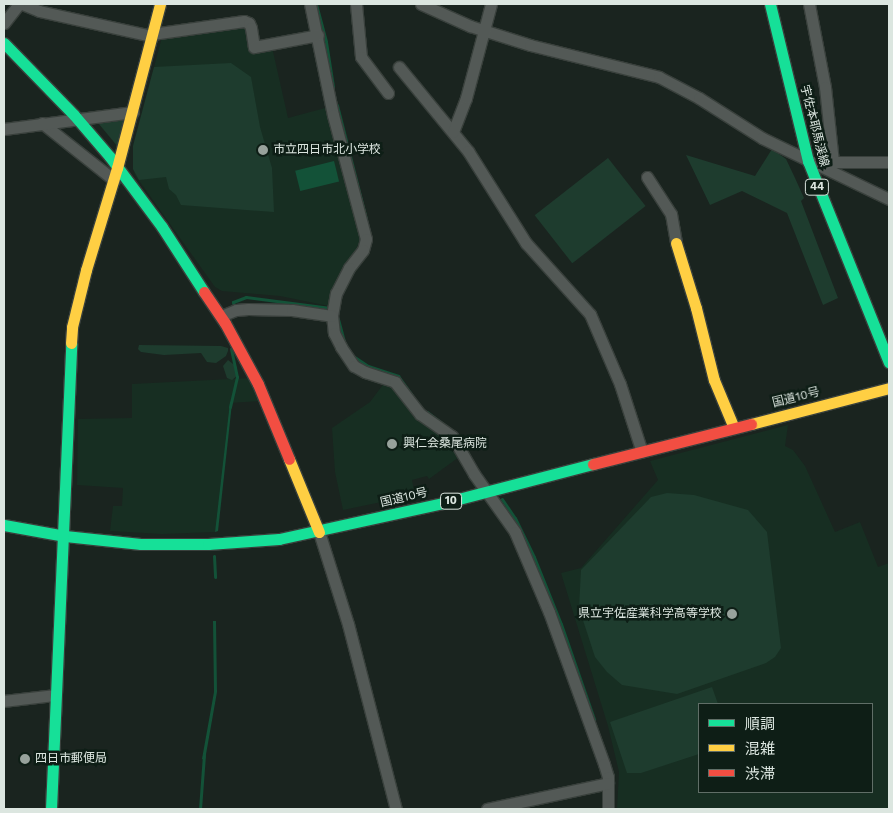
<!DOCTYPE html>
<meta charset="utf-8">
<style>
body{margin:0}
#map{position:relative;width:893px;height:813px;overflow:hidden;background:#1a241f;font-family:"Work Sans","Noto Sans JP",sans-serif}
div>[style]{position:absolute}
.built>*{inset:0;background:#172e22}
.green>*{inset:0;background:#1e3c2e;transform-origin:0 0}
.water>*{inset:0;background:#135238;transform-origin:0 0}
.stream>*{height:3px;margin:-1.5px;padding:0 1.5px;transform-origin:1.5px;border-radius:1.5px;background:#135238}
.roads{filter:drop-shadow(1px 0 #39403c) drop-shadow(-1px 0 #39403c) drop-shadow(0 1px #39403c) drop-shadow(0 -1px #39403c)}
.street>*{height:11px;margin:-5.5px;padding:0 5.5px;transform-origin:5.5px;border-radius:5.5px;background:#535956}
.fast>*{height:11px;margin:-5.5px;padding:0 5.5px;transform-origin:5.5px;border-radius:5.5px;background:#16e098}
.slow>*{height:11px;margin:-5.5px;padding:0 5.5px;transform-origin:5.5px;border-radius:5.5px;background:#ffcf43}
.jam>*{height:11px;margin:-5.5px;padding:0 5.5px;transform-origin:5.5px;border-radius:5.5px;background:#f24e42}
.dots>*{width:14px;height:14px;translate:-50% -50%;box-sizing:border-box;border:2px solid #0e1e16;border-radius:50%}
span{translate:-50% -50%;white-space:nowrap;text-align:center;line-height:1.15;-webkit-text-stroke:5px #0e1e16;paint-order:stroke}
.shield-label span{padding:1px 4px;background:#0e1e16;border:1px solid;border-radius:4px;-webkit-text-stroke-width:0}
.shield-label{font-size:11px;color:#dce6e0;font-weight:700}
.street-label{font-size:12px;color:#dce6e0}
.poi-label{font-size:12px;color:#dce6e0}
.left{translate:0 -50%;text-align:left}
.right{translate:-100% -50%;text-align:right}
.frame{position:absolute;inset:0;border:5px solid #dce6e0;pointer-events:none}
.legend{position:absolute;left:698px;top:703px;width:175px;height:90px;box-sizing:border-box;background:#0e1e16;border:1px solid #606e67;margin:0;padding:6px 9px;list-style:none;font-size:15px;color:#dce6e0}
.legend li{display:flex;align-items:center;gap:10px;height:25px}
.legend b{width:25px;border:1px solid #606e67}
</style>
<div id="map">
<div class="built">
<div style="clip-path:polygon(244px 23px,251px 52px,272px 47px,288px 118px,329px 107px,362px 237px,329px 306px,280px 296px,222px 291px,215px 287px,135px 175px,133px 169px,133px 146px,162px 37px)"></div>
<div style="clip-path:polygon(251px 378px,260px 401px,230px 403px,215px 532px,162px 534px,110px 531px,113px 506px,122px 506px,123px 488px,77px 485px,78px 419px,132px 418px,132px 384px)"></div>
<div style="clip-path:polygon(385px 382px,396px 387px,449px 441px,459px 457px,429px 479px,427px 476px,412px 480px,415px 495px,343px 510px,335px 472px,332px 428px,370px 402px)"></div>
<div style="clip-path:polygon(evenodd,788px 425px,785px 446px,793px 450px,805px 466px,835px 532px,860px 522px,878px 567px,889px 563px,889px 809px,617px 809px,619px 772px,608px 726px,561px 573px,581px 568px,658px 480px,650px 461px,788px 425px,699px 704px,872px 704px,872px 792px,699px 792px,699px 704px)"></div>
</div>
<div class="green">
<div style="clip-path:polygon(231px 63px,251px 77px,260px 127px,272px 168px,274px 212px,181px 205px,176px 195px,169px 189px,166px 177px,139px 180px,133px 169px,133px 146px,154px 67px)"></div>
<div style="clip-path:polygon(128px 114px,118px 147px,94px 118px)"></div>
<div style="clip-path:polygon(772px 149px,786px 159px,795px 178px,804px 198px,801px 201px,838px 298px,823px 305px,787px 213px,742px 191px,710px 205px,686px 155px,755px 176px)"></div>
<div style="left:608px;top:158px;width:61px;height:93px;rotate:52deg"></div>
<div style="clip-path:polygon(139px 345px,221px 346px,228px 348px,228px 351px,226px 356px,216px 363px,207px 362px,201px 353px,164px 355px,141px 352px,138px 349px)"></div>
<div style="clip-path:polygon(228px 360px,237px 367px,237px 376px,232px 380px,227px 378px,223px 366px)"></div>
<div style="clip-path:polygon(667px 493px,694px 495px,748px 510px,767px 532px,781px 648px,775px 657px,766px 663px,677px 694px,622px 685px,607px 672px,595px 657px,579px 608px,581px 570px,651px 497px)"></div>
<div style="clip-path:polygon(712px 687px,718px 704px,699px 704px,699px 754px,641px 773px,627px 773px,610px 722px)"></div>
</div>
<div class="water">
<div style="left:334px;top:161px;width:21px;height:40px;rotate:76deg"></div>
<div style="clip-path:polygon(230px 402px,232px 403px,218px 531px,215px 532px)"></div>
<div style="clip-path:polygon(213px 621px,216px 621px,217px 692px,205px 760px,202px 759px,214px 692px)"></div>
</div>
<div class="stream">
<div style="left:316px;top:4px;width:39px;rotate:75deg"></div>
<div style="left:326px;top:42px;width:45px;rotate:81deg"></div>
<div style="left:337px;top:105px;width:118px;rotate:75.7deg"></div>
<div style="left:234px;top:307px;width:5px;rotate:-101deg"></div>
<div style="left:233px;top:302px;width:14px;rotate:-21deg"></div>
<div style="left:246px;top:297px;width:85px;rotate:7.5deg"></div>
<div style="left:338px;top:319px;width:24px;rotate:75deg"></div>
<div style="left:353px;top:356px;width:18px;rotate:34deg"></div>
<div style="left:368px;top:366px;width:32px;rotate:18deg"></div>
<div style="left:398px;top:376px;width:24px;rotate:54deg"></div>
<div style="left:230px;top:407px;width:31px;rotate:-77deg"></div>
<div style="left:237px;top:377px;width:29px;rotate:-102deg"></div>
<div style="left:427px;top:412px;width:34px;rotate:37deg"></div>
<div style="left:502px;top:499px;width:23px;rotate:56deg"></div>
<div style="left:515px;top:518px;width:43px;rotate:64deg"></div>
<div style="left:534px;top:557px;width:72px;rotate:68.1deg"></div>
<div style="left:561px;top:624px;width:101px;rotate:70.8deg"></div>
<div style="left:214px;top:556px;width:21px;rotate:87deg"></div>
<div style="left:200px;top:809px;width:54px;rotate:-85.8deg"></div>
</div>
<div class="roads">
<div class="street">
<div style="left:22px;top:4px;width:18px;rotate:22deg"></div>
<div style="left:39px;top:11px;width:116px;rotate:12.5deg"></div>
<div style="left:310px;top:4px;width:113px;rotate:78.3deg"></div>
<div style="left:333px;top:115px;width:128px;rotate:75.1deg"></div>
<div style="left:366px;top:239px;width:11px;rotate:105deg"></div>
<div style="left:363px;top:250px;width:23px;rotate:128deg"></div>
<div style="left:349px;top:268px;width:28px;rotate:117deg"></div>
<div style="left:336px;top:293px;width:22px;rotate:100deg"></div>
<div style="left:332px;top:315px;width:18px;rotate:84deg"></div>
<div style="left:334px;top:333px;width:16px;rotate:63deg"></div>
<div style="left:341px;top:347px;width:23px;rotate:56deg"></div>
<div style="left:354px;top:366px;width:13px;rotate:29deg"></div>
<div style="left:365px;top:372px;width:32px;rotate:18deg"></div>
<div style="left:395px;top:382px;width:41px;rotate:52deg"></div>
<div style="left:420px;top:414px;width:39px;rotate:35deg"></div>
<div style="left:452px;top:436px;width:44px;rotate:59.9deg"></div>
<div style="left:474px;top:474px;width:71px;rotate:54.7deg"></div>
<div style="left:515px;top:532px;width:87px;rotate:67deg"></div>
<div style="left:549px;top:612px;width:162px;rotate:70.1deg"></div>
<div style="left:604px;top:764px;width:14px;rotate:73deg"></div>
<div style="left:608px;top:777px;width:32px;rotate:90deg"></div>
<div style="left:356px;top:4px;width:53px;rotate:84.6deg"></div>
<div style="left:361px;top:57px;width:45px;rotate:53.1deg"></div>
<div style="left:421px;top:4px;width:54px;rotate:24.2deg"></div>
<div style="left:470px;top:26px;width:63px;rotate:17.6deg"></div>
<div style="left:530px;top:45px;width:133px;rotate:13.9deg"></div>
<div style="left:659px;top:77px;width:45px;rotate:27.7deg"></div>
<div style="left:699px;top:98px;width:75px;rotate:32.4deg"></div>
<div style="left:762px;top:138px;width:141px;rotate:25.7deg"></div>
<div style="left:809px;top:4px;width:85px;rotate:79.1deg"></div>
<div style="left:825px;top:87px;width:75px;rotate:83.9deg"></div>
<div style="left:4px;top:23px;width:24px;rotate:-52deg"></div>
<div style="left:152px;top:34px;width:93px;rotate:-8deg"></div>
<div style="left:244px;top:21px;width:5px;rotate:22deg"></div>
<div style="left:249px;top:23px;width:5px;rotate:68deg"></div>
<div style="left:251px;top:28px;width:19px;rotate:81deg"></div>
<div style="left:254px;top:47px;width:65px;rotate:-10.6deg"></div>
<div style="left:399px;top:67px;width:109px;rotate:50.6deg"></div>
<div style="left:468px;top:151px;width:109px;rotate:57.8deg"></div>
<div style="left:526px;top:243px;width:96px;rotate:48deg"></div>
<div style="left:590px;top:314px;width:76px;rotate:66.8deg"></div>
<div style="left:620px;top:384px;width:71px;rotate:72.1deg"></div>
<div style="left:42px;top:123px;width:92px;rotate:38.4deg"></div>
<div style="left:4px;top:129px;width:130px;rotate:-7.5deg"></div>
<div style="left:453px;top:132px;width:36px;rotate:-69deg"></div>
<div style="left:466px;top:98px;width:97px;rotate:-75.1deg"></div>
<div style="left:826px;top:162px;width:63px"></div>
<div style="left:647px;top:177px;width:44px;rotate:57deg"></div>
<div style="left:671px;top:214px;width:29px;rotate:80deg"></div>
<div style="left:221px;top:316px;width:16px;rotate:-22deg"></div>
<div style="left:236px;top:310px;width:12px;rotate:-5deg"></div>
<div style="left:248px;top:309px;width:44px;rotate:1.3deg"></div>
<div style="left:292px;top:310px;width:40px;rotate:8.5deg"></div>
<div style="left:319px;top:532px;width:96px;rotate:72.5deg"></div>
<div style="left:348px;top:624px;width:191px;rotate:75.5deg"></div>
<div style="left:4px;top:701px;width:51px;rotate:-6.7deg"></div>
<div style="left:487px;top:809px;width:124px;rotate:-12.1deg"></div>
</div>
<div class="fast">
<div style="left:770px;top:4px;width:162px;rotate:76.4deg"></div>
<div style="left:808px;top:161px;width:217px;rotate:68.1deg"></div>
<div style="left:4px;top:43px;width:100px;rotate:45.8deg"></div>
<div style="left:74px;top:115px;width:55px;rotate:49.4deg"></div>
<div style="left:110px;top:157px;width:87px;rotate:53.4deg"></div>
<div style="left:162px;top:227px;width:77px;rotate:57.1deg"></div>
<div style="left:4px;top:525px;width:62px;rotate:10.2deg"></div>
<div style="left:65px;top:536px;width:76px;rotate:6deg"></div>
<div style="left:141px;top:544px;width:67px"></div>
<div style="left:208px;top:544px;width:71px;rotate:-4deg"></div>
<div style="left:279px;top:539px;width:172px;rotate:-12.4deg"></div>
<div style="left:447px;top:502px;width:151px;rotate:-14.6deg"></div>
<div style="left:51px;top:809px;width:466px;rotate:-87.5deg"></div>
</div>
<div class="slow">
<div style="left:676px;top:243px;width:68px;rotate:72.9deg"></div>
<div style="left:696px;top:308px;width:74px;rotate:76deg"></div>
<div style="left:714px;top:380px;width:52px;rotate:67.4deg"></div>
<div style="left:71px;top:343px;width:16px;rotate:-86deg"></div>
<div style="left:72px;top:327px;width:59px;rotate:-76.2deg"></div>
<div style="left:86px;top:270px;width:107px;rotate:-73.1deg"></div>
<div style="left:117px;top:168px;width:170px;rotate:-75.3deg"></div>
<div style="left:751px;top:424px;width:143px;rotate:-14.6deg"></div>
<div style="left:289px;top:459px;width:79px;rotate:67.7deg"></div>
</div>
<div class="jam">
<div style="left:204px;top:292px;width:37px;rotate:56deg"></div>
<div style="left:225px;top:323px;width:69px;rotate:61.6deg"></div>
<div style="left:258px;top:384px;width:81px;rotate:67.5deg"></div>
<div style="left:593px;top:464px;width:163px;rotate:-14.2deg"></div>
</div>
</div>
<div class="dots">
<div style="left:263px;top:150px;background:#98a29c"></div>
<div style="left:392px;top:444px;background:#98a29c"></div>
<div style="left:732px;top:614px;background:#98a29c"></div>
<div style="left:25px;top:759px;background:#98a29c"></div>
</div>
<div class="shield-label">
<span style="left:817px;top:187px">44</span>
<span style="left:451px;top:501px">10</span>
</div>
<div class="street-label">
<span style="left:814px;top:126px;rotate:76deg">宇佐本耶馬渓線</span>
<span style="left:796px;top:398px;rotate:-14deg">国道10号</span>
<span style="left:404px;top:498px;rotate:-13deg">国道10号</span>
</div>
<div class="poi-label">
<span class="left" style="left:273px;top:150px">市立四日市北小学校</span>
<span class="left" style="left:403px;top:444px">興仁会桑尾病院</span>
<span class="right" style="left:722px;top:614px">県立宇佐産業科学高等学校</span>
<span class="left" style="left:35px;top:759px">四日市郵便局</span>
</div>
<div class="frame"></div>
<ul class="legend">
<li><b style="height:6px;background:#16e098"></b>順調</li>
<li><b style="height:6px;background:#ffcf43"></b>混雑</li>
<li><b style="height:6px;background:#f24e42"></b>渋滞</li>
</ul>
</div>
